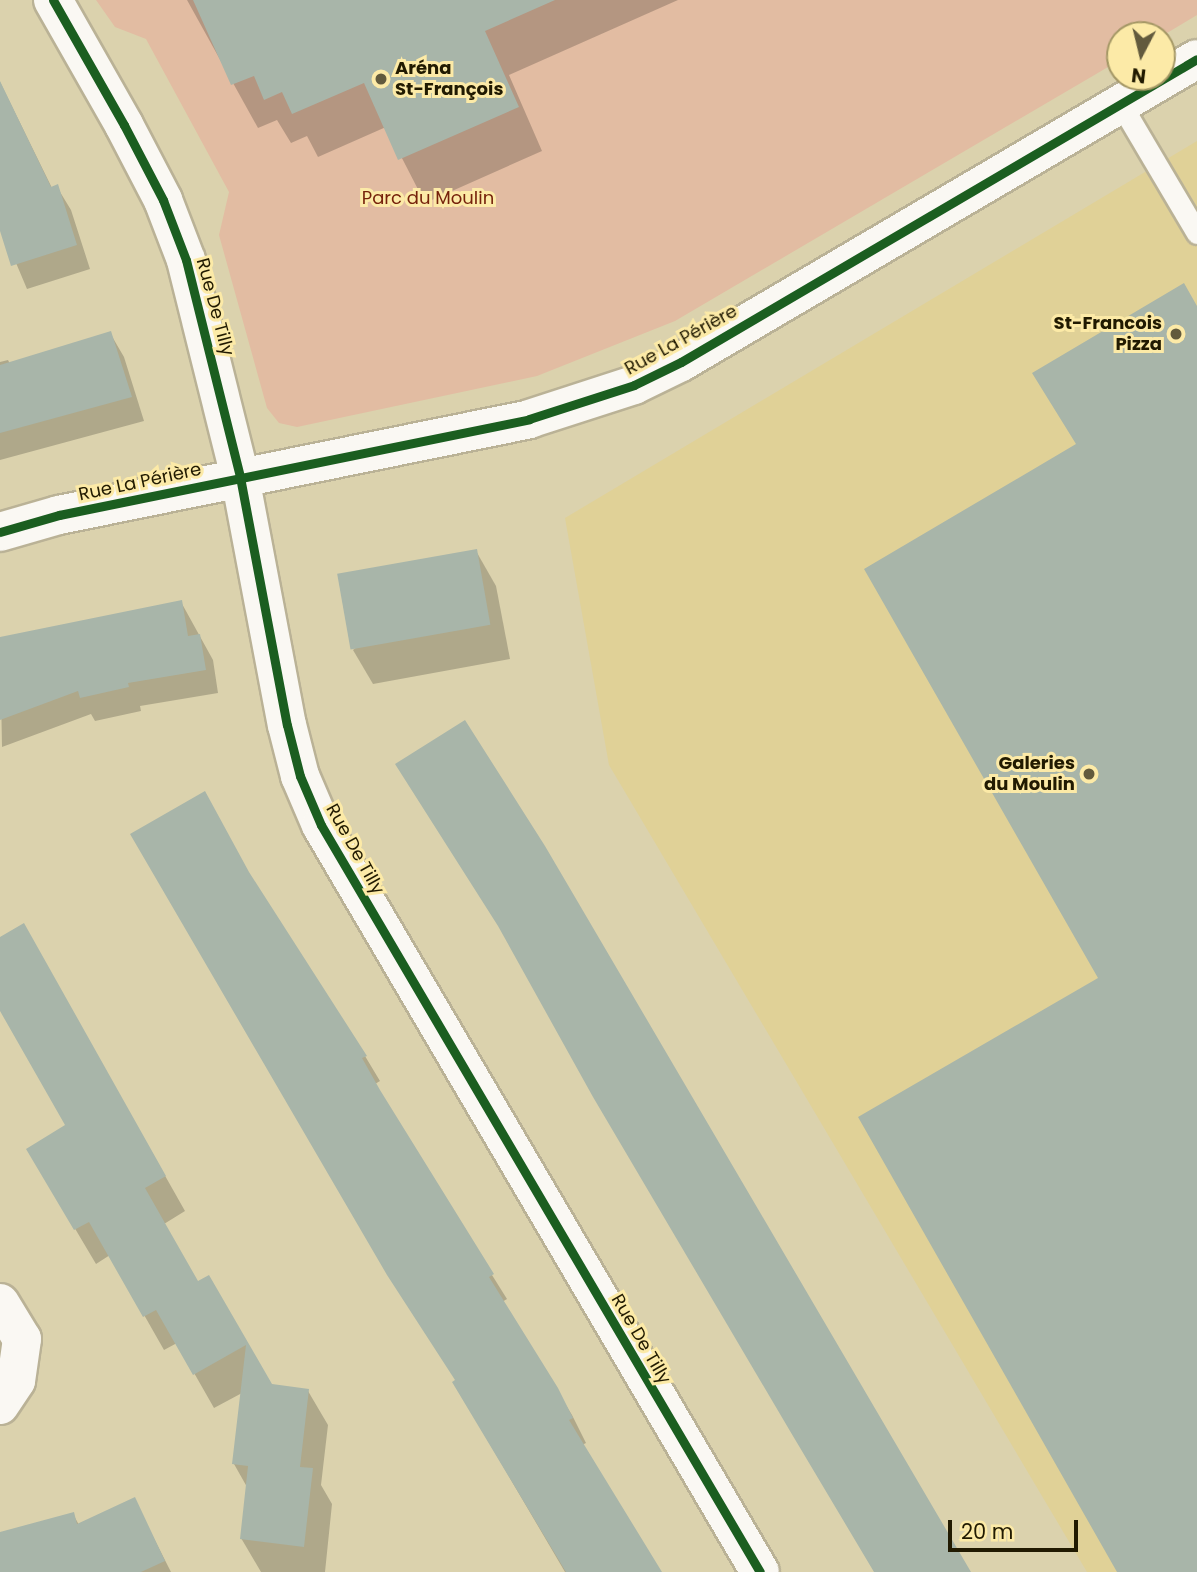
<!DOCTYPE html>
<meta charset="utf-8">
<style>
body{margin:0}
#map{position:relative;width:1197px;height:1572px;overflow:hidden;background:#dbd2ad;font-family:Poppins,sans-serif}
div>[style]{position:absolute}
.built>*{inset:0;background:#e0d197}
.green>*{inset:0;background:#e2bca2}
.shadow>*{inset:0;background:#0003}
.building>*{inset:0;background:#a8b5a9;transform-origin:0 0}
.roads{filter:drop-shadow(2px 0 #bab296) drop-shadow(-2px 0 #bab296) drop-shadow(0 2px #bab296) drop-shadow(0 -2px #bab296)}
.lane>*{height:21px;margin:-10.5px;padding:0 10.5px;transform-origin:10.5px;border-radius:10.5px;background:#faf8f3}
.street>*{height:38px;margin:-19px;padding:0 19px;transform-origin:19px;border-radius:19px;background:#faf8f3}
.cycleway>*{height:9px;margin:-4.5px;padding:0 4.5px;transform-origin:4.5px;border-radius:4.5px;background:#1b5e20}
.dots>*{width:19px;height:19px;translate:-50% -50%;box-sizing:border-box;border:4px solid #fceaa7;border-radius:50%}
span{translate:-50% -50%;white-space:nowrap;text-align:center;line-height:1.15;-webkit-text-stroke:6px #fceaa7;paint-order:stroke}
.poi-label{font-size:18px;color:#211a01;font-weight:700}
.left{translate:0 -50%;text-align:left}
.right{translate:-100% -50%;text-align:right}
.park-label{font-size:18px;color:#76220b}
.street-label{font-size:18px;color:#211a01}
.north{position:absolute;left:1106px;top:21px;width:70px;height:70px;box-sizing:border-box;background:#fceaa7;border:2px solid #a49765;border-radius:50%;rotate:187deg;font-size:19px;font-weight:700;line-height:28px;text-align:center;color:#211a01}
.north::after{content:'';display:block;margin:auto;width:24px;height:32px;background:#625a3d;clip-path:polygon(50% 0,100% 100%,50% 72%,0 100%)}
.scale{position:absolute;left:948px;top:1520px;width:130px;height:32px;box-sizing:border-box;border:4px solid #211a01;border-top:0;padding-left:9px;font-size:21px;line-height:24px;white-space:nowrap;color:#211a01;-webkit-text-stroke:5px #fceaa7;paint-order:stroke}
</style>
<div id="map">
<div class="built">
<div style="clip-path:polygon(1197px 141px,1197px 1572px,1087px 1572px,609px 765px,565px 518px)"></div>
</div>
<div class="green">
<div style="clip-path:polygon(96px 0,1197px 0,1197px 15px,1162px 36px,1120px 35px,1120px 60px,675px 321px,537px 376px,297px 427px,279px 423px,267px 408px,219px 235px,229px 192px,146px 39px,115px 27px)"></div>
</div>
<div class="shadow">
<div style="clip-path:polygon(187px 0,678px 0,509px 75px,542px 151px,425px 203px,386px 127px,318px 157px,307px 136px,291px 143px,277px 120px,258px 128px)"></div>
<div style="clip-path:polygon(0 82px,52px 188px,57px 187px,71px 210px,90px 269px,27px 289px,0 225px)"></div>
<div style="clip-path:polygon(110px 333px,124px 357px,144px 421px,0 460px,0 362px,8px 360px,10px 364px)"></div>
<div style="clip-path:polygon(476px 551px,496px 586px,510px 659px,373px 684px,353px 650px)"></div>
<div style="clip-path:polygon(181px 602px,213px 660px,218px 693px,140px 706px,141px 711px,95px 721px,91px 714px,2px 747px,0 640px)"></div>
<div style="clip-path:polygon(253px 883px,365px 1056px,380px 1081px,375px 1084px,492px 1275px,507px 1299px,502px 1302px,572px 1415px,586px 1443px,582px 1445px,658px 1572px,565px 1572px,454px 1383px,457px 1381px)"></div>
<div style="clip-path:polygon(0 939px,43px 960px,185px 1211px,164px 1224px,197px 1283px,208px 1277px,271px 1386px,308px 1391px,328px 1425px,321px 1485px,332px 1504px,325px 1572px,261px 1572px,241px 1538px,247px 1487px,234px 1464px,242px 1393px,214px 1408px,177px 1343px,164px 1350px,110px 1255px,96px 1264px,48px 1183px,67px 1126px,0 1008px)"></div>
<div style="clip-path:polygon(134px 1499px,171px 1572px,0 1572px,0 1533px,73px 1514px,79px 1525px)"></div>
</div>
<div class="building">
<div style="clip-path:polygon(193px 0,555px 0,485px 31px,519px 107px,398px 160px,364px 83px,292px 114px,282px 92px,264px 100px,254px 76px,231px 85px)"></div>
<div style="clip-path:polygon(0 81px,51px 187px,58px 184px,77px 245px,11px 266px,0 231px)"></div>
<div style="clip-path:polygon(1184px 283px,1197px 306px,1197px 1572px,1117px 1572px,858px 1117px,1098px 978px,864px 569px,1076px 444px,1032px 373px)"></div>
<div style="clip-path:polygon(111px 331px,132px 397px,0 433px,0 365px)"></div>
<div style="left:477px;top:549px;width:77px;height:142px;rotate:80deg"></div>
<div style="clip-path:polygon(182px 600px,188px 636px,200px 634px,206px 670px,128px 683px,129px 687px,80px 698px,78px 691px,0 720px,0 637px)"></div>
<div style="clip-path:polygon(465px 720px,545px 846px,971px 1572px,874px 1572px,790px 1431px,593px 1097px,498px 926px,395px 764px)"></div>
<div style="clip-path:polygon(205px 791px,249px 872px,367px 1056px,362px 1058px,380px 1090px,494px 1274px,489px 1277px,558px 1388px,573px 1418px,569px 1420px,662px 1572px,566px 1572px,452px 1382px,455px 1380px,387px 1275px,130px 834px)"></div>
<div style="clip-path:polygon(24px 923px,166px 1176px,145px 1188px,198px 1281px,209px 1275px,272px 1384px,309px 1389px,300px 1467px,313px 1468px,304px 1547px,240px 1539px,248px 1466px,232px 1464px,246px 1345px,193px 1375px,156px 1310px,143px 1317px,89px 1222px,74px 1230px,26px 1149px,65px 1125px,0 1011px,0 937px)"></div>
<div style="clip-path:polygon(135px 1497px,165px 1561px,141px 1572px,0 1572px,0 1532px,74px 1512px,77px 1524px)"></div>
</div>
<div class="roads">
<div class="lane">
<div style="left:1120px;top:103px;width:151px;rotate:59.4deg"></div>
</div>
<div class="street">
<div style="left:53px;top:0;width:144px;rotate:60.4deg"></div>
<div style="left:124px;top:125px;width:85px;rotate:62.5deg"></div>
<div style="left:163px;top:200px;width:64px;rotate:69deg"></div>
<div style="left:186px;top:260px;width:224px;rotate:76deg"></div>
<div style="left:240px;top:477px;width:252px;rotate:79.3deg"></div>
<div style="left:287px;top:725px;width:53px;rotate:75.7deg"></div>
<div style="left:300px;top:776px;width:53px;rotate:66.8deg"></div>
<div style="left:321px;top:825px;width:866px;rotate:59.56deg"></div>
<div style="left:0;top:532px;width:61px;rotate:-16.1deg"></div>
<div style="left:59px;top:515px;width:480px;rotate:-11.5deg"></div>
<div style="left:529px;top:419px;width:110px;rotate:-17.9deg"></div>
<div style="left:634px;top:385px;width:52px;rotate:-26.1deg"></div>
<div style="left:681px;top:362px;width:598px;rotate:-30.42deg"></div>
<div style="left:0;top:1303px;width:42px;rotate:58.6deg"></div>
<div style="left:22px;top:1339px;width:42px;rotate:98.1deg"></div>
<div style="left:16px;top:1381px;width:29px;rotate:124deg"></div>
</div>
</div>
<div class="cycleway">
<div style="left:53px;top:0;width:144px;rotate:60.4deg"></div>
<div style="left:124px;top:125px;width:85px;rotate:62.5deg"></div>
<div style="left:163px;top:200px;width:64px;rotate:69deg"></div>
<div style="left:186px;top:260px;width:224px;rotate:76deg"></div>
<div style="left:240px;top:477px;width:252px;rotate:79.3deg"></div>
<div style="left:287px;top:725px;width:53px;rotate:75.7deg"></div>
<div style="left:300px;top:776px;width:53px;rotate:66.8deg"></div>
<div style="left:321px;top:825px;width:866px;rotate:59.56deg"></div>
<div style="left:0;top:532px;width:61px;rotate:-16.1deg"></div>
<div style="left:59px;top:515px;width:480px;rotate:-11.5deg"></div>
<div style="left:529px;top:419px;width:110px;rotate:-17.9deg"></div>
<div style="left:634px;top:385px;width:52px;rotate:-26.1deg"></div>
<div style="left:681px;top:362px;width:598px;rotate:-30.42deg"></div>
</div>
<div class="dots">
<div style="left:381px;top:79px;background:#625a3d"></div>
<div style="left:1176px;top:334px;background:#625a3d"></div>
<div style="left:1089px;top:774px;background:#625a3d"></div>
</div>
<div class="poi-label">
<span class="left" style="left:395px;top:79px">Aréna<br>St-François</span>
<span class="right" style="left:1162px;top:334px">St-Francois<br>Pizza</span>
<span class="right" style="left:1075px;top:774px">Galeries<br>du Moulin</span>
</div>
<div class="park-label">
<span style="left:428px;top:198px">Parc du Moulin</span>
</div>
<div class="street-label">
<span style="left:215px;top:307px;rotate:75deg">Rue De Tilly</span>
<span style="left:681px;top:340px;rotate:-29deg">Rue La Périère</span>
<span style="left:140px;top:482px;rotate:-12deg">Rue La Périère</span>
<span style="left:355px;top:849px;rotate:61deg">Rue De Tilly</span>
<span style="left:641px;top:1339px;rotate:60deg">Rue De Tilly</span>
</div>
<div class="north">N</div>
<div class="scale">20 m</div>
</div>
